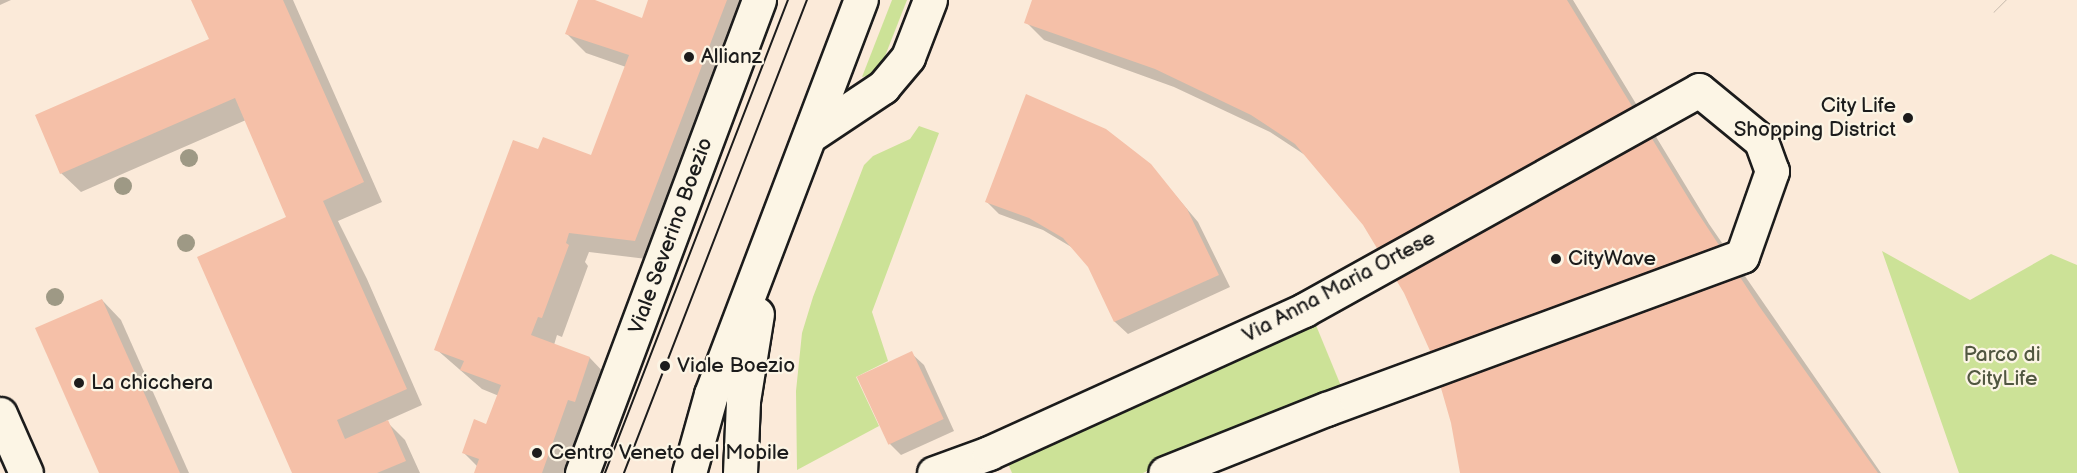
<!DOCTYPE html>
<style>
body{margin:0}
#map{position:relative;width:2077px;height:473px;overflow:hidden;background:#fbead9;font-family:"Balsamiq Sans",sans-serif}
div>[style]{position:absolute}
.green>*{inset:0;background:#cce297}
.shadow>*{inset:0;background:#0003}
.building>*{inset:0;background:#f5c0a8;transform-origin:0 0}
.street-tunnel>*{height:33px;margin-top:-16.5px;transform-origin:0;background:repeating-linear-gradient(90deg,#cec1b3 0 33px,transparent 0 49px)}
.roads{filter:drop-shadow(2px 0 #1c1c1c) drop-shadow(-2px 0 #1c1c1c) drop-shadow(0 2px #1c1c1c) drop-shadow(0 -2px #1c1c1c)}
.street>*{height:33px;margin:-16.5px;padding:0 16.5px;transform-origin:16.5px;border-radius:16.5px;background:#fcf5e5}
.secondary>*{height:33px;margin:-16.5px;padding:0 16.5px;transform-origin:16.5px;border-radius:16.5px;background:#fcf5e5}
.tram>*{height:1.5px;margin:-0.75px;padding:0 0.75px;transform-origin:0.75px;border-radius:0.75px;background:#1c1c1c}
.trees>*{width:18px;height:18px;margin:-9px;border-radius:50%;background:#9e9985}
.dots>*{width:16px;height:16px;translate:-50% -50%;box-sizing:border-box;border:3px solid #fcf5e5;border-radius:50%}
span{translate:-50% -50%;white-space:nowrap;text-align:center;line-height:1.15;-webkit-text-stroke:4.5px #fcf5e5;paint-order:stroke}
.poi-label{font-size:21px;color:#1c1c1c}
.left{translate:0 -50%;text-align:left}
.right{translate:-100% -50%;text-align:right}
.street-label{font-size:21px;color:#1c1c1c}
.park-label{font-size:21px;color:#515741}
</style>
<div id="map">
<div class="green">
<div style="clip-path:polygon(892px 0,907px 0,878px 74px,862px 77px)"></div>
<div style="clip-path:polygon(919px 126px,939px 133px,872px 312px,888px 361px,856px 377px,879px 426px,797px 470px,796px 391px,802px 333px,813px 297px,864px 165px,873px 156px,910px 139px)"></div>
<div style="clip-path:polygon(1882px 251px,1970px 300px,2051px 254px,2077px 265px,2077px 473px,1959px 473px)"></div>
<div style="clip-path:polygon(1313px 318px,1341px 386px,1143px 473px,1012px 473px,1004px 454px)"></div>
</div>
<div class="shadow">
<div style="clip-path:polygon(0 0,11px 0,0 5px)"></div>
<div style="clip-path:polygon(193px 0,293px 0,382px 202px,338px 221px,367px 279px,422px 405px,386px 421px,405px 440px,420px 473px,294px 473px,289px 218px,246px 120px,81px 192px,61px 173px,211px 40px)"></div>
<div style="clip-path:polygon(580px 0,590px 0,642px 20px,650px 0,753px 0,655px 260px,589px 252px,585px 262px,588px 266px,562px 337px,557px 335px,554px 345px,590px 358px,609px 378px,568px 473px,475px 473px,478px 467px,463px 452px,487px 425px,499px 396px,482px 389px,436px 349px,539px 151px,591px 157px,626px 67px,586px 53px,567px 34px)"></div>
<div style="clip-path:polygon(1034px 0,1573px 0,1709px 224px,1881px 473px,1462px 473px,1453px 423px,1433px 352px,1405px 292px,1365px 224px,1308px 157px,1270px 132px,1174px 87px,1044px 40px,1026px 22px)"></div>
<div style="clip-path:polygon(1150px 165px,1198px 222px,1230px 287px,1128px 334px,1115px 322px,1089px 266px,1073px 248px,1043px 230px,999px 214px,987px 202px)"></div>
<div style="clip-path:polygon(102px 300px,121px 320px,189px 473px,101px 473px)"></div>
<div style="clip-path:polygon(911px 353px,924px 365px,954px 431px,901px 455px,889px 443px)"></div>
</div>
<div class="building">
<div style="clip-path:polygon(191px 0,283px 0,364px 182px,323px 201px,407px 389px,337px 420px,345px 439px,388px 420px,406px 461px,377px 473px,292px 473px,197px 257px,286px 217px,235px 98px,60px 174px,35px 115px,209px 39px)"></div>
<div style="clip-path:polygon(578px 0,595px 0,642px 18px,648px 0,727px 0,635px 241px,569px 233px,566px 243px,569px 245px,542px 318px,538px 317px,531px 335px,590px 357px,575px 402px,568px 400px,542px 473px,474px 473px,479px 459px,462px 453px,474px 419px,486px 424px,501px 385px,460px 370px,464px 361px,434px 350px,513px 140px,538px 149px,543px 137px,591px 155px,629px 55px,565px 34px)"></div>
<div style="clip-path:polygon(1032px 0,1567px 0,1692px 204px,1759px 306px,1878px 473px,1460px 473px,1451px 423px,1431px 353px,1404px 293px,1363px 225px,1295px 144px,1251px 115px,1155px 69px,1024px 23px)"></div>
<div style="clip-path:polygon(1026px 94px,1106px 129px,1151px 164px,1187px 209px,1219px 275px,1114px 322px,1088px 267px,1063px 238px,1029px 218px,985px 202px)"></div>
<div style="clip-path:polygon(102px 299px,180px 473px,99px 473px,35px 328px)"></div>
<div style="left:912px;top:351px;width:75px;height:61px;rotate:65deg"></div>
</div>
<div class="street-tunnel">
<div style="left:2005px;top:0;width:1px;rotate:45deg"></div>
</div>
<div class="roads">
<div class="street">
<div style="left:811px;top:135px;width:87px;rotate:-33.7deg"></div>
<div style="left:883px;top:87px;width:39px;rotate:-50deg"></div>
<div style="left:908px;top:57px;width:61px;rotate:-68.9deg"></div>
<div style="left:0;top:414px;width:64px;rotate:66.2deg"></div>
<div style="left:582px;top:473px;width:505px;rotate:-69.48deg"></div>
<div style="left:934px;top:473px;width:59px;rotate:-20deg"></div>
<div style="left:989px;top:453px;width:346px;rotate:-24.4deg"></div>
<div style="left:1304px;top:310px;width:452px;rotate:-29.1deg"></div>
<div style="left:1699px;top:90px;width:80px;rotate:39.4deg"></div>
<div style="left:1761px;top:141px;width:32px;rotate:70deg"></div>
<div style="left:1772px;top:171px;width:90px;rotate:109.4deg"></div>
<div style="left:1742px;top:256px;width:443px;rotate:159.8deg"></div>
<div style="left:1326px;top:409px;width:173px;rotate:158.3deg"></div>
</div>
<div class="secondary">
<div style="left:689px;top:473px;width:82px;rotate:-74.4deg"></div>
<div style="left:711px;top:394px;width:422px;rotate:-69.2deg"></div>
<div style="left:740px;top:473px;width:72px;rotate:-87.6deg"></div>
<div style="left:743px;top:401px;width:88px;rotate:-80.9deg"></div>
</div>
</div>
<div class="tram">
<div style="left:605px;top:473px;width:507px;rotate:-68.85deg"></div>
<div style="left:624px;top:473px;width:507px;rotate:-68.85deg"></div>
</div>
<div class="trees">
<div style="left:189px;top:158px"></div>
<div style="left:123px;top:186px"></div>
<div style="left:186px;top:243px"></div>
<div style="left:55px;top:297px"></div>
</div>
<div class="dots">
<div style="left:689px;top:57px;background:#1c1c1c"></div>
<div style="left:1908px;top:118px;background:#1c1c1c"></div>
<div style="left:1556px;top:259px;background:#1c1c1c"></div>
<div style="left:665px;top:366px;background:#1c1c1c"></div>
<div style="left:79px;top:383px;background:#1c1c1c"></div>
<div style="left:537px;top:453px;background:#1c1c1c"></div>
</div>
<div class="poi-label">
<span class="left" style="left:701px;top:57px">Allianz</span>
<span class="right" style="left:1896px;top:118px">City Life<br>Shopping District</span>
<span class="left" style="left:1568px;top:259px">CityWave</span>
<span class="left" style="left:677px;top:366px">Viale Boezio</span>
<span class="left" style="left:91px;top:383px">La chicchera</span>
<span class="left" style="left:549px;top:453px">Centro Veneto del Mobile</span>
</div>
<div class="street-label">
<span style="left:671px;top:236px;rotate:-70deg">Viale Severino Boezio</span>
<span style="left:1339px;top:287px;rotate:-28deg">Via Anna Maria Ortese</span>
</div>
<div class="park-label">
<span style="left:2002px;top:367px">Parco di<br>CityLife</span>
</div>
</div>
